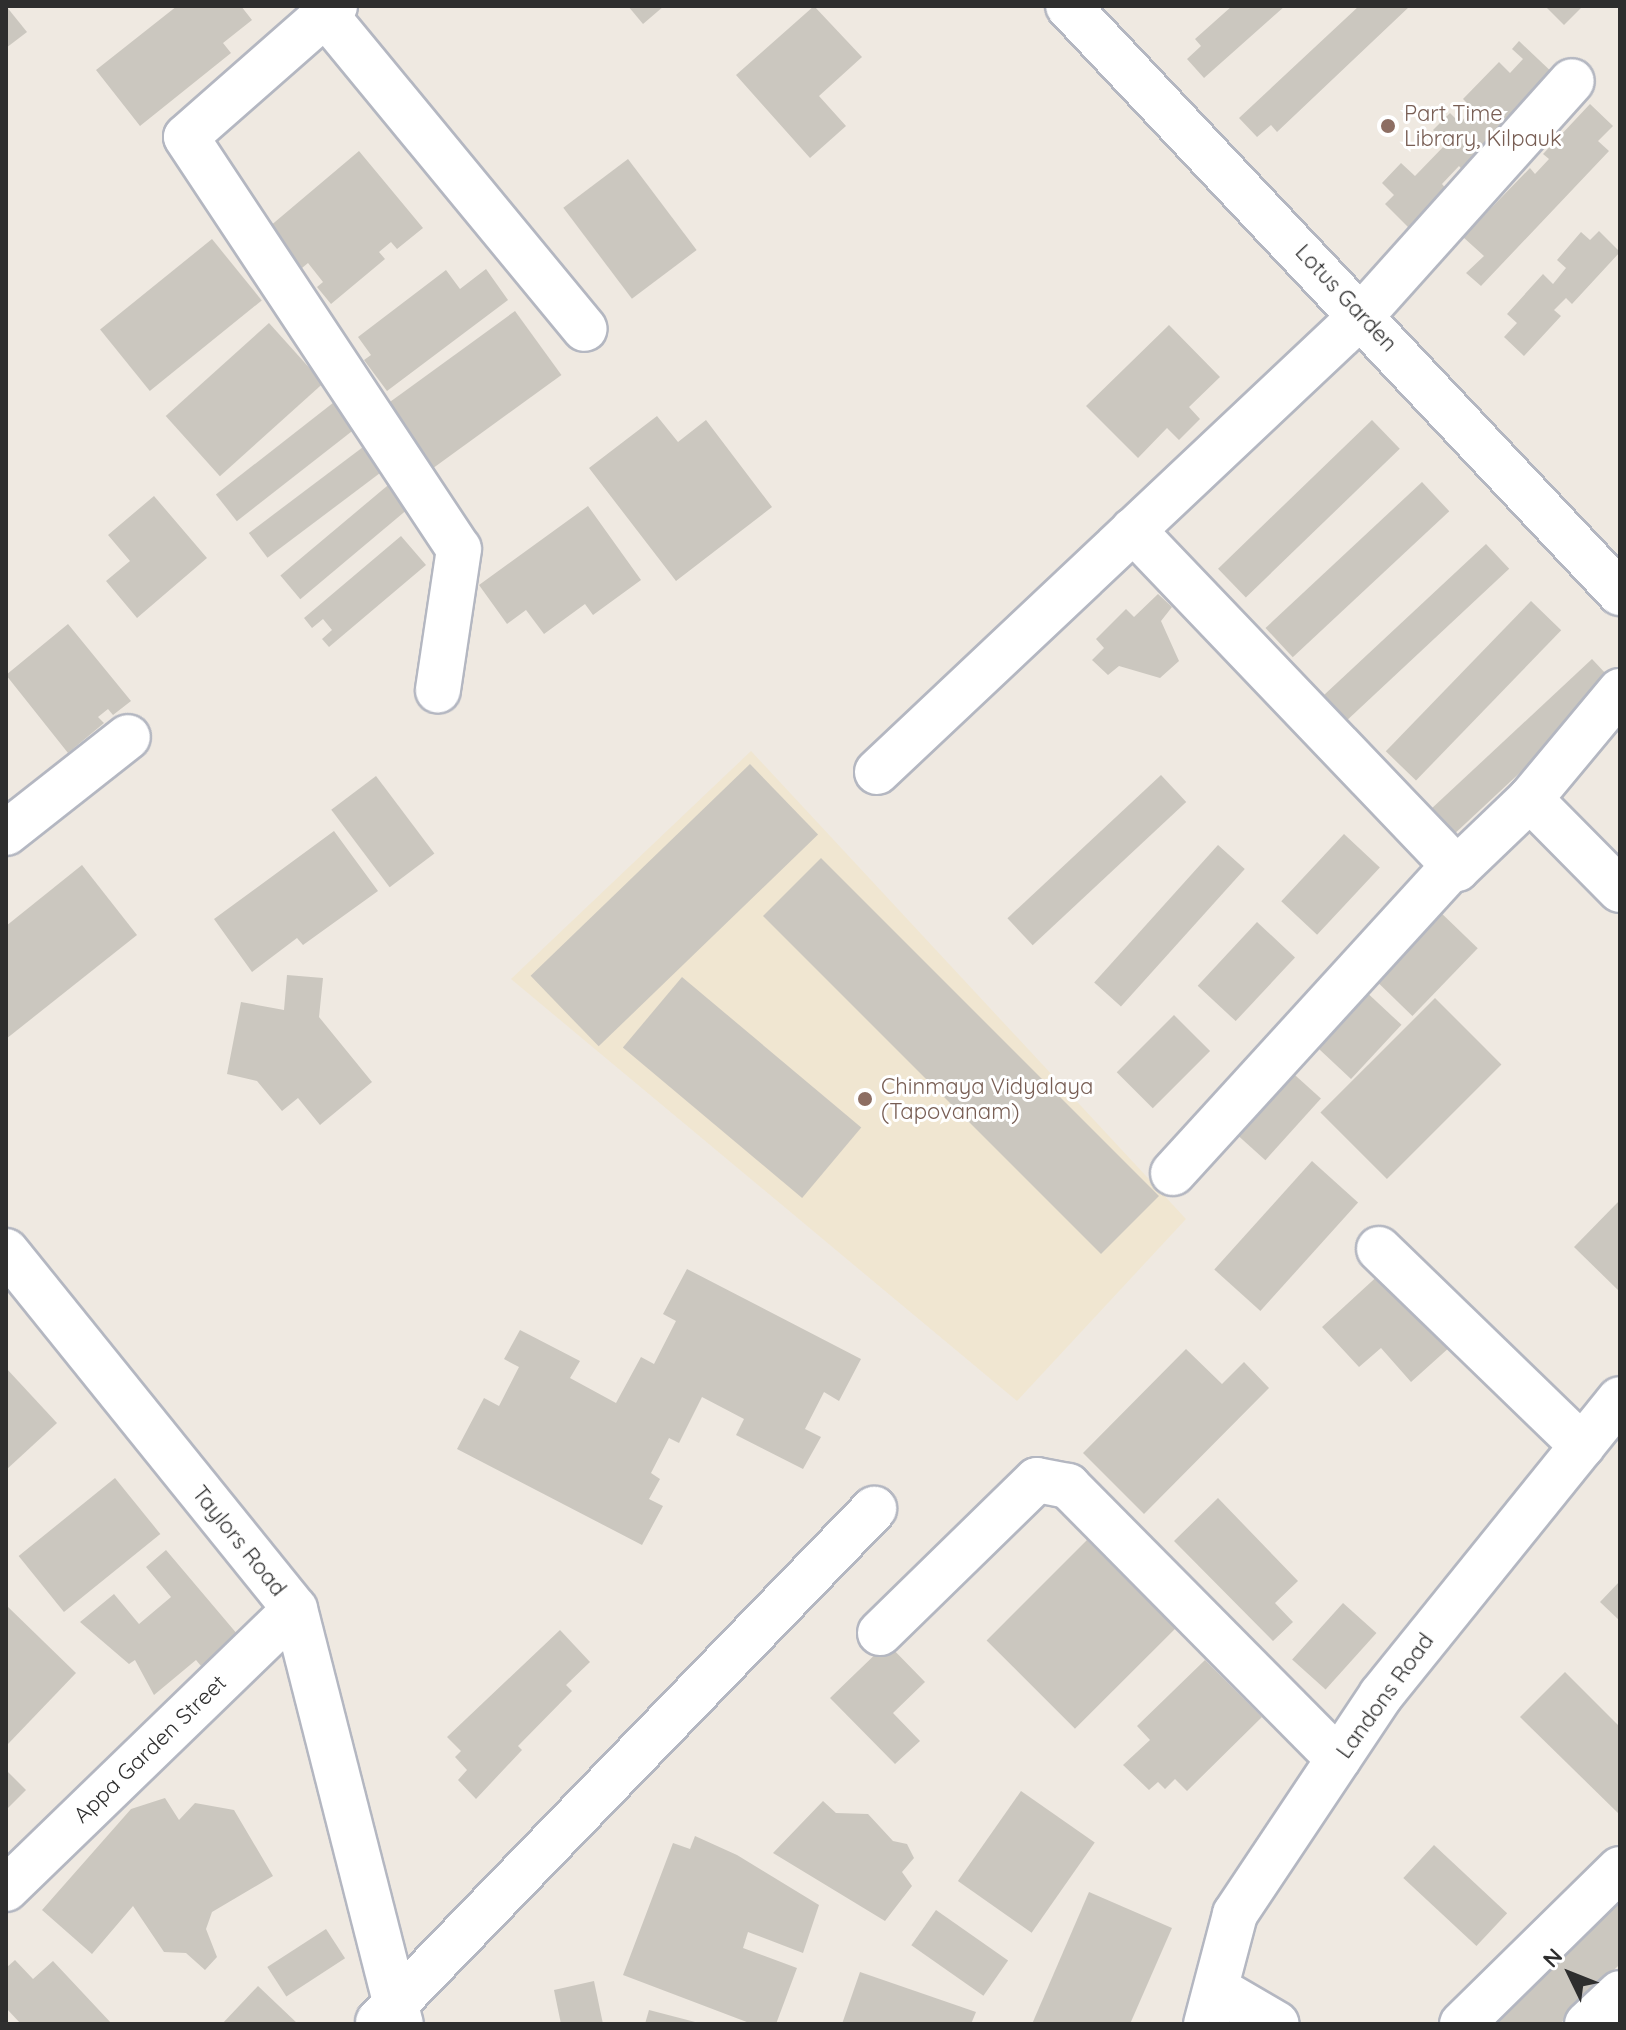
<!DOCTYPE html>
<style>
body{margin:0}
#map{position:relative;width:1626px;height:2030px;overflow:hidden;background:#efe9e1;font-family:Quicksand,sans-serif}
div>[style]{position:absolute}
.education>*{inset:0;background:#f0e6d1}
.building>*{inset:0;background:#cbc7bf;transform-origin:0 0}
.roads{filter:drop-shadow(2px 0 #b4b7c1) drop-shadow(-2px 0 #b4b7c1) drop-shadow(0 2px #b4b7c1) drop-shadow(0 -2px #b4b7c1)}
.minor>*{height:44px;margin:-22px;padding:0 22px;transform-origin:22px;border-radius:22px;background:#fff}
.dots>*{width:22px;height:22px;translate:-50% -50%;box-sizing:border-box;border:4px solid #fff;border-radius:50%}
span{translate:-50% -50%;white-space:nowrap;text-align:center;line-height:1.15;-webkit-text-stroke:6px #fff;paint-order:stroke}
.education-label{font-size:22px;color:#785e54}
.left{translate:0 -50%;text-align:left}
.street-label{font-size:22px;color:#2e2e2e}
.frame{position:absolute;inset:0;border:8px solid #2e2e2e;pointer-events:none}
.north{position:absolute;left:1530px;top:1934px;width:80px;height:80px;-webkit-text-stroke:6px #fff;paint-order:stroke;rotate:313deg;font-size:22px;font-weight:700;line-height:32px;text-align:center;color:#2e2e2e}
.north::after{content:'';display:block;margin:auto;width:28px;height:36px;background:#2e2e2e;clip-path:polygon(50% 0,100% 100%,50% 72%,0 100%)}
</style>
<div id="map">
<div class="education">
<div style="clip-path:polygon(751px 751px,1186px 1219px,1017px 1401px,511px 979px)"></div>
</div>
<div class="building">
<div style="clip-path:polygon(6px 6px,27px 32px,6px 48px)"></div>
<div style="clip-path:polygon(177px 6px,241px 6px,252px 20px,223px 43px,231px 53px,140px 126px,96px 70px)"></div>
<div style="clip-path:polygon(628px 6px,664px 6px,643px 24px)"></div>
<div style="clip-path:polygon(814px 6px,862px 57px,819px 96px,846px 126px,810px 158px,736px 75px)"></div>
<div style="clip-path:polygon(1232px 6px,1285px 6px,1204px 78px,1187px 59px,1201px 46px,1195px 39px)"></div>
<div style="clip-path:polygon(1359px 6px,1410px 6px,1277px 132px,1271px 125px,1257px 137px,1239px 118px)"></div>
<div style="clip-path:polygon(1545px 6px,1583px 6px,1564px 25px)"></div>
<div style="clip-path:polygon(1519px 41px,1557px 77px,1465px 173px,1459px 166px,1442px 184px,1448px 191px,1411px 230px,1385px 204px,1394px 195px,1382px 183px,1401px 163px,1415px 176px,1446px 144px,1433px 130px,1450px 113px,1460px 123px,1473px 109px,1463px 99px,1499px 62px,1510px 73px,1523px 59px,1512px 49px)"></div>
<div style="clip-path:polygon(1590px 104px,1613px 126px,1598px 141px,1609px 151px,1481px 286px,1466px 273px,1484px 256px,1463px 237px,1530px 168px,1535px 174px,1549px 159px,1543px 154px)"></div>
<div style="clip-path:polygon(359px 151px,423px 228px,397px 249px,391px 242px,379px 252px,385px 259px,331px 304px,317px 287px,323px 282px,308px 263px,302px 268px,269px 227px)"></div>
<div style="left:628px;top:159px;width:114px;height:81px;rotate:53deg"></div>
<div style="clip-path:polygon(1599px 231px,1620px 252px,1572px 304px,1566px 298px,1554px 310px,1561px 316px,1524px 356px,1504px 337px,1517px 323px,1507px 314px,1543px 274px,1553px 284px,1566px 268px,1557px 260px,1581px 232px,1590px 240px)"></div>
<div style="left:212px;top:239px;width:79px;height:144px;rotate:51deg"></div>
<div style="clip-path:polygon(486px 269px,508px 300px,387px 391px,364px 360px,371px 355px,358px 337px,446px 270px,460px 289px)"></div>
<div style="left:515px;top:311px;width:79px;height:161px;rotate:54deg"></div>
<div style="left:269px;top:323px;width:81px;height:139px;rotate:48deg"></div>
<div style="clip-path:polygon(1169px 325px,1220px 377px,1189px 407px,1200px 419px,1179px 440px,1167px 428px,1138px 458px,1086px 406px)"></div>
<div style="left:338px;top:399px;width:34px;height:155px;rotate:52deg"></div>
<div style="clip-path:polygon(657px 416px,678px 442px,706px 420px,772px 507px,676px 581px,589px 468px)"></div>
<div style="left:1372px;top:420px;width:40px;height:214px;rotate:46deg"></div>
<div style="left:371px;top:441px;width:31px;height:153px;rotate:53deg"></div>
<div style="left:393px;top:481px;width:31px;height:147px;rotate:50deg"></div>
<div style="left:1422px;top:482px;width:40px;height:214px;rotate:47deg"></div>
<div style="clip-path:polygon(154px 496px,207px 558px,137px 618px,106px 581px,130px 561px,108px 535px)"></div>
<div style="clip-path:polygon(588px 506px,641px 580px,593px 615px,585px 604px,544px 634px,526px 610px,507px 624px,479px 585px)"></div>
<div style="clip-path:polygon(401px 536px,426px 565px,329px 647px,322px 639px,332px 630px,323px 619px,312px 628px,304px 618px)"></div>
<div style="left:1486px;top:544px;width:34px;height:224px;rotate:47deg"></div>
<div style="clip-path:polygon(1158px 594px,1172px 607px,1161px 621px,1179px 661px,1160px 678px,1119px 666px,1108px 675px,1092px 660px,1104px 648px,1096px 639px,1126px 609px,1134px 617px)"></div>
<div style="left:1531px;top:601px;width:42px;height:209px;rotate:44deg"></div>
<div style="clip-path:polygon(68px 624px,131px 701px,113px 715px,108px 709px,98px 717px,104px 723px,68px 753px,6px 675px)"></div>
<div style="left:1592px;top:659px;width:34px;height:223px;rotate:47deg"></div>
<div style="left:750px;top:764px;width:98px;height:305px;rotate:46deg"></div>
<div style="left:1161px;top:775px;width:37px;height:210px;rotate:47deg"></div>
<div style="left:376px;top:776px;width:97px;height:56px;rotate:53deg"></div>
<div style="clip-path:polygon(334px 831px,378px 891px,303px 945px,297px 938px,252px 972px,214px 919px)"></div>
<div style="left:1344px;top:834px;width:49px;height:92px;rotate:43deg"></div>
<div style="left:1218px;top:845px;width:36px;height:185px;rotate:42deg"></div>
<div style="left:821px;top:858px;width:478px;height:82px;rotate:45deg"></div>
<div style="clip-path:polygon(82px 865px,137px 935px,6px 1039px,6px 926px)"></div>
<div style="left:1436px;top:908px;width:58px;height:94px;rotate:44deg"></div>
<div style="left:1257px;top:922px;width:52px;height:87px;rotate:43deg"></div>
<div style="clip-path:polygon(287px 975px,323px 978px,319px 1017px,372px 1082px,320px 1125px,298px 1098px,282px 1111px,257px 1081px,227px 1074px,241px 1002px,284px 1010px)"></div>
<div style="left:682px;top:977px;width:234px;height:92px;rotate:40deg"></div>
<div style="left:1362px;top:988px;width:54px;height:74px;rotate:43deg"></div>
<div style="left:1435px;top:998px;width:94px;height:162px;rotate:45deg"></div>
<div style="left:1174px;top:1015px;width:51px;height:81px;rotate:45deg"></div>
<div style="left:1286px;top:1067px;width:47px;height:83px;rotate:42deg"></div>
<div style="left:1312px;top:1161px;width:62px;height:146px;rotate:42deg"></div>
<div style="clip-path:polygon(1620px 1200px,1620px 1292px,1574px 1247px)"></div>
<div style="clip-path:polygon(687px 1269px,861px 1359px,839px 1401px,824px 1392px,805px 1429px,821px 1437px,803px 1469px,736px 1435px,744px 1419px,702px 1397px,679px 1443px,669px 1438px,651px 1473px,660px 1479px,649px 1499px,663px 1506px,642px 1545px,457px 1449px,484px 1398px,499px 1406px,519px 1367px,504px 1359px,520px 1330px,580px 1361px,570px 1378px,616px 1403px,641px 1357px,654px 1364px,676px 1321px,663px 1314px)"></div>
<div style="clip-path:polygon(1383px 1271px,1451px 1346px,1411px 1382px,1381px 1348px,1359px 1367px,1322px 1327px)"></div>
<div style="clip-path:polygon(1186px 1349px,1222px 1384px,1244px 1362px,1269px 1388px,1144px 1514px,1083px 1453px)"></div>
<div style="clip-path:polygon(6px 1368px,57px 1423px,6px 1470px)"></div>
<div style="left:115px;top:1478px;width:72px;height:124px;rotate:51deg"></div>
<div style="clip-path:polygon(1218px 1498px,1298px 1581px,1275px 1603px,1293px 1622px,1273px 1641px,1174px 1541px)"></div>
<div style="left:1087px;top:1540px;width:125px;height:142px;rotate:45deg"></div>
<div style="clip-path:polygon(166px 1550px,238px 1635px,201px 1666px,196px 1660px,154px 1695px,135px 1660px,129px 1664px,80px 1622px,114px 1594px,139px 1624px,171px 1597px,146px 1567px)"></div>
<div style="clip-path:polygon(1620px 1581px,1620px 1621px,1600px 1602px)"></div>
<div style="left:1343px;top:1603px;width:45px;height:76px;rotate:42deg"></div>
<div style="clip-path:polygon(6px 1605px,76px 1673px,8px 1744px,6px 1742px)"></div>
<div style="clip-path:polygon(560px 1630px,590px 1662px,566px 1685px,572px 1691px,518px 1746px,522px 1750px,476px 1799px,458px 1780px,467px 1770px,455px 1757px,461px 1751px,447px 1737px)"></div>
<div style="clip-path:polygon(887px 1643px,925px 1682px,893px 1713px,920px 1741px,895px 1764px,830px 1698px)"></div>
<div style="clip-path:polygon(1205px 1660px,1262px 1717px,1187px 1791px,1175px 1779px,1165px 1789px,1158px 1782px,1149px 1790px,1123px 1765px,1150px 1740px,1137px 1726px)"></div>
<div style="clip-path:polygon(1565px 1672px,1620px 1727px,1620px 1815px,1520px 1717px)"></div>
<div style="clip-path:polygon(6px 1770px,26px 1790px,6px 1810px)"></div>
<div style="left:1021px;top:1791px;width:90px;height:110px;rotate:35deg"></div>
<div style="clip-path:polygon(165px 1798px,179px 1820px,195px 1803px,234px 1810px,273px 1876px,212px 1912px,206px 1929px,217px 1957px,205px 1970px,186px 1953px,164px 1952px,133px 1906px,92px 1954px,42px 1910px,131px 1809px)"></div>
<div style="clip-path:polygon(823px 1801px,836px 1813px,868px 1814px,893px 1841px,907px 1844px,914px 1858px,902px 1872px,912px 1886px,885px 1921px,773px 1853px)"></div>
<div style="clip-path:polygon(695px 1836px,737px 1855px,819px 1905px,803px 1953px,748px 1932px,743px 1948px,797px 1968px,776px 2024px,752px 2024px,623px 1975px,673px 1843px,690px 1849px)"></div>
<div style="left:1434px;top:1845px;width:100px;height:45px;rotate:43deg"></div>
<div style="clip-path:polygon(1620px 1885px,1620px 1964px,1560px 2024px,1481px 2024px)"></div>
<div style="clip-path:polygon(1089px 1892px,1172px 1928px,1130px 2024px,1032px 2024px)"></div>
<div style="left:936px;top:1910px;width:88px;height:43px;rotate:35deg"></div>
<div style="left:326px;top:1929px;width:35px;height:70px;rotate:57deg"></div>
<div style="clip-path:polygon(15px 1960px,33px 1979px,53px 1961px,112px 2024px,21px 2024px,6px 2008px,6px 1968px)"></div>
<div style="clip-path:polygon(860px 1972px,976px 2012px,971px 2024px,842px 2024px)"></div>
<div style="clip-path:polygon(594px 1981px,603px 2024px,561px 2024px,554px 1990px)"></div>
<div style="clip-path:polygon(258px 1986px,298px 2024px,222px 2024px)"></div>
<div style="clip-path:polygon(649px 2010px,699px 2023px,699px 2024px,645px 2024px)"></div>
</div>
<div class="roads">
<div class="minor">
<div style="left:335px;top:6px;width:198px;rotate:138.7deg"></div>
<div style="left:186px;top:137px;width:494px;rotate:56.5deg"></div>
<div style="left:459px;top:549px;width:143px;rotate:98.5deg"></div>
<div style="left:1068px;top:6px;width:806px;rotate:46.76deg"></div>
<div style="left:325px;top:14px;width:408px;rotate:50.5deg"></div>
<div style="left:1133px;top:530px;width:469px;rotate:46.3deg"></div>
<div style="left:1457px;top:869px;width:101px;rotate:-43.8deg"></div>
<div style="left:1620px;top:691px;width:141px;rotate:129.8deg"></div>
<div style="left:1530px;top:799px;width:128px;rotate:45.3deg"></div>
<div style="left:877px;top:772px;width:666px;rotate:-43.3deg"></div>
<div style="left:1362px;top:315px;width:314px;rotate:-48.1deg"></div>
<div style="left:6px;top:833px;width:155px;rotate:-38.2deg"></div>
<div style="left:1173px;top:1173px;width:417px;rotate:-47.6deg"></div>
<div style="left:1379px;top:1249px;width:283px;rotate:44.1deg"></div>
<div style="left:6px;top:1251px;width:460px;rotate:51.1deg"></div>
<div style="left:295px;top:1609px;width:428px;rotate:75.7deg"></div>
<div style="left:880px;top:1633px;width:219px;rotate:-44.3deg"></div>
<div style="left:1037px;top:1480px;width:32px;rotate:11deg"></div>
<div style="left:1068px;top:1486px;width:384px;rotate:45.3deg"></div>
<div style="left:6px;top:1889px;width:402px;rotate:-44.1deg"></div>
<div style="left:1217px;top:1989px;width:69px;rotate:30.3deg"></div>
<div style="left:378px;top:2022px;width:714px;rotate:-45.97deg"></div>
<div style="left:1206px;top:2024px;width:114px;rotate:-75.2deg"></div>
<div style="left:1235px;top:1914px;width:263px;rotate:-56.3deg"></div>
<div style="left:1381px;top:1695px;width:380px;rotate:-51.1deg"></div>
<div style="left:1462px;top:2024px;width:221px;rotate:-44.5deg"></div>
<div style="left:1587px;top:2024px;width:45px;rotate:-43.2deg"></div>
</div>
</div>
<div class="dots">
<div style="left:1388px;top:126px;background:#8d6e63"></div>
<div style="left:865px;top:1099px;background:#8d6e63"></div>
</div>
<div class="education-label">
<span class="left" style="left:1404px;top:126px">Part Time<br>Library, Kilpauk</span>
<span class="left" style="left:881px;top:1099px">Chinmaya Vidyalaya<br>(Tapovanam)</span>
</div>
<div class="street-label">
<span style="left:1346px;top:298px;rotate:47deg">Lotus Garden</span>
<span style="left:239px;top:1541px;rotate:51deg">Taylors Road</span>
<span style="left:1385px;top:1696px;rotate:-54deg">Landons Road</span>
<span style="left:150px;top:1749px;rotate:-44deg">Appa Garden Street</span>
</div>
<div class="frame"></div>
<div class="north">N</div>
</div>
